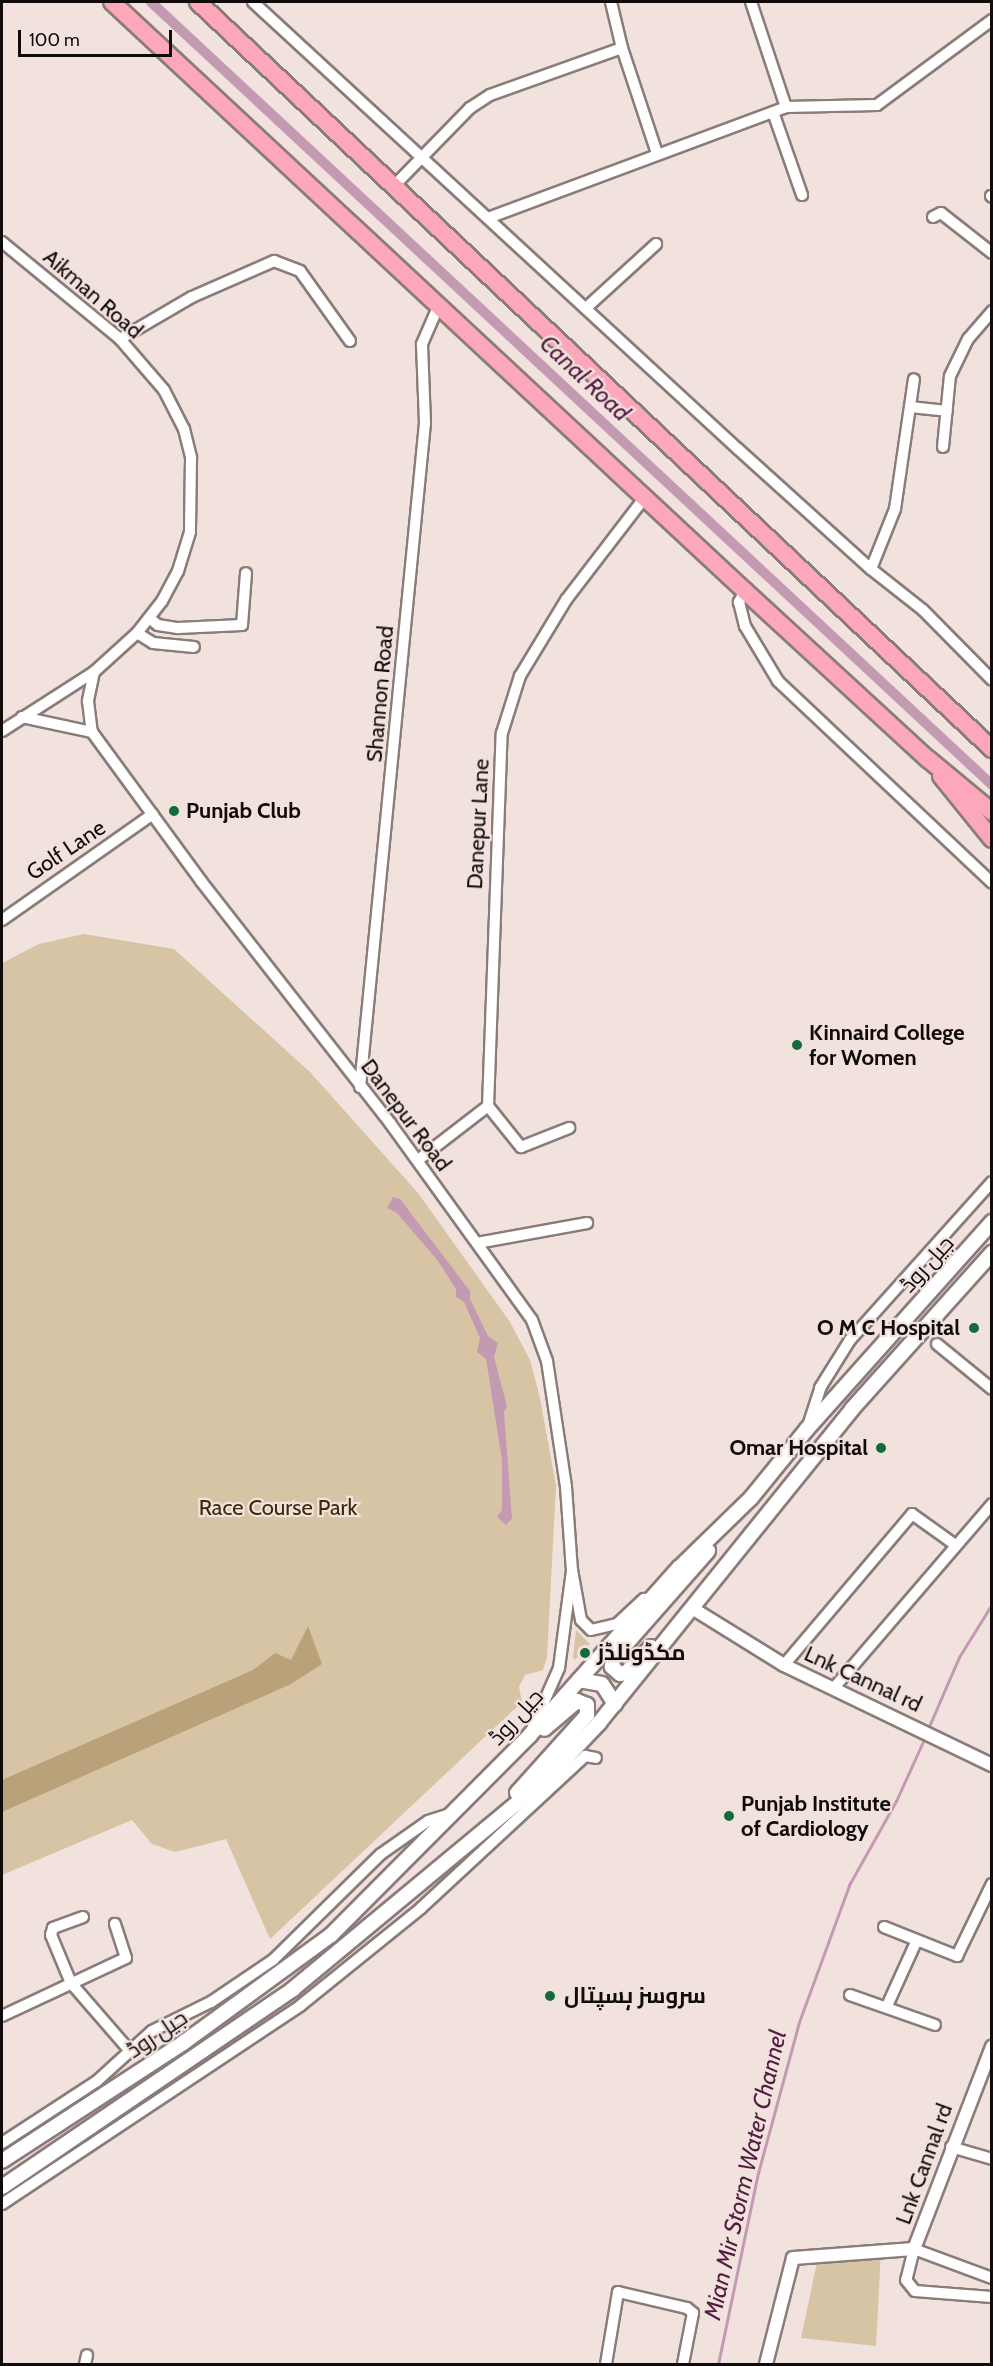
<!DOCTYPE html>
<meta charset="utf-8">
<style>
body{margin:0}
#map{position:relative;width:993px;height:2366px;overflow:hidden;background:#f1e2de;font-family:Cabin,Cairo,sans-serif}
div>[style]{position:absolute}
.green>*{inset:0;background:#d7c4a5}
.forest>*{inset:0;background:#b9a179}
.water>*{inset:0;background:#c49ab3}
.stream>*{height:3px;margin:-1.5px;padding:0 1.5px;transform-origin:1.5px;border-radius:1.5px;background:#c49ab3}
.canal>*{height:10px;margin:-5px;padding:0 5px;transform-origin:5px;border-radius:5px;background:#c49ab3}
.roads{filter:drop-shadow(2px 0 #8a7c79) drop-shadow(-2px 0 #8a7c79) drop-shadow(0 2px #8a7c79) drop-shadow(0 -2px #8a7c79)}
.minor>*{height:10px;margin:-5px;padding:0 5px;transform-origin:5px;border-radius:5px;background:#fff}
.tertiary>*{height:12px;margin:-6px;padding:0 6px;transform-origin:6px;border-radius:6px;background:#fff}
.secondary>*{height:14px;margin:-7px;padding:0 7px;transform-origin:7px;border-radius:7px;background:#fff}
.trunk>*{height:16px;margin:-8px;padding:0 8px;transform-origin:8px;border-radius:8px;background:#fca7ba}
.dots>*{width:16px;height:16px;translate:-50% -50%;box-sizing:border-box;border:3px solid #f1e2de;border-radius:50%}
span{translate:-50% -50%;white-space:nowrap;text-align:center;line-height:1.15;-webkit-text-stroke:4.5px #f1e2de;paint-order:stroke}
.street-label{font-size:22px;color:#110c0b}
.poi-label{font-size:22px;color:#110c0b;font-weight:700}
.left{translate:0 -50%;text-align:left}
.right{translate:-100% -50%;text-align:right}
.park-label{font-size:22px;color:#3c2a08}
.water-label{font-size:24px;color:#521d41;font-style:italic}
.frame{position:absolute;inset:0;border:3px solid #110c0b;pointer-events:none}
.scale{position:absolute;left:18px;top:30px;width:154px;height:27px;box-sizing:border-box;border:3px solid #110c0b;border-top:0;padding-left:8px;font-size:18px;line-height:21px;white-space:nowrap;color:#110c0b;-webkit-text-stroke:4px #f1e2de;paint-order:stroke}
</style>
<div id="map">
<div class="green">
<div style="clip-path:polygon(84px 934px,174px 949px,310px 1072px,418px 1193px,510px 1322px,530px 1360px,540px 1398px,556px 1486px,547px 1658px,543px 1670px,525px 1675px,519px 1687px,522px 1702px,270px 1939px,226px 1839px,175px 1852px,152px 1844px,132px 1820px,2px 1875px,2px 963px,39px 944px)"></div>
<div style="clip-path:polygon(576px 1630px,590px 1644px,575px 1660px,573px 1658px)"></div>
<div style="clip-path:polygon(881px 2251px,876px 2346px,801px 2338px,819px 2253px)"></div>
</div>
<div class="forest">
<div style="clip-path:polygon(308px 1626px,322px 1664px,291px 1684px,2px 1812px,2px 1780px,253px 1670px,275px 1653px,291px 1660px)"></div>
</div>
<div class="water">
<div style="clip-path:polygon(393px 1197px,400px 1199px,470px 1291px,470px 1299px,488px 1336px,498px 1343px,494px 1357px,507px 1406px,504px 1412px,512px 1518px,506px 1525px,497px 1517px,502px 1510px,502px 1460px,486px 1359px,477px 1352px,480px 1338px,464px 1302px,456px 1297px,456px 1289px,438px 1261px,397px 1213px,387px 1208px)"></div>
</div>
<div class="stream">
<div style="left:927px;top:1731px;width:81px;rotate:-66.6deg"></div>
<div style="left:959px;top:1657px;width:62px;rotate:-58.1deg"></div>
<div style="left:718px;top:2364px;width:195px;rotate:-78.2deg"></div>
<div style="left:758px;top:2173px;width:156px;rotate:-74.8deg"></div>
<div style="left:799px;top:2022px;width:146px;rotate:-69.9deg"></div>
<div style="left:849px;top:1885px;width:96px;rotate:-60.8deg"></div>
<div style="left:896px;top:1801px;width:70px;rotate:-65.6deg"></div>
</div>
<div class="canal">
<div style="left:151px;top:2px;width:1149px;rotate:42.95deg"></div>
</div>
<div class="roads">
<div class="minor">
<div style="left:253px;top:2px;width:660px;rotate:42.67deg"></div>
<div style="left:738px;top:449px;width:179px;rotate:42.1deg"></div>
<div style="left:871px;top:569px;width:66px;rotate:38.3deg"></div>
<div style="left:923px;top:610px;width:98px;rotate:45.4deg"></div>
<div style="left:611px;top:2px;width:47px;rotate:76.6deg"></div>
<div style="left:622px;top:48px;width:111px;rotate:71.6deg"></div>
<div style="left:751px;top:2px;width:111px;rotate:71.6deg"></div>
<div style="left:773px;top:112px;width:88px;rotate:70.7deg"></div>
<div style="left:392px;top:188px;width:112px;rotate:-45.7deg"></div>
<div style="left:470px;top:108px;width:24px;rotate:-33deg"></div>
<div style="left:490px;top:95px;width:140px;rotate:-19.6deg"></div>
<div style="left:991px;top:196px;width:1px;rotate:45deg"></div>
<div style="left:933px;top:217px;width:9px;rotate:-27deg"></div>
<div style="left:941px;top:213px;width:65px;rotate:38.1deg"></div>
<div style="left:488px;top:218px;width:318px;rotate:-20.4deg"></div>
<div style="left:786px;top:107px;width:91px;rotate:-1.3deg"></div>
<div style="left:877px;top:105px;width:143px;rotate:-36.5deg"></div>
<div style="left:2px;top:242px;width:153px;rotate:39.4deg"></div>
<div style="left:120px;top:339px;width:67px;rotate:49.2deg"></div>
<div style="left:164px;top:390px;width:44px;rotate:62.9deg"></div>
<div style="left:184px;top:429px;width:30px;rotate:76deg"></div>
<div style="left:191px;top:458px;width:74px;rotate:90.8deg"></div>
<div style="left:190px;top:532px;width:41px;rotate:107.1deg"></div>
<div style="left:178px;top:571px;width:34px;rotate:118deg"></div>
<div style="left:162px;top:601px;width:41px;rotate:128deg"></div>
<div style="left:137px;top:633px;width:58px;rotate:137.8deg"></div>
<div style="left:94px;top:672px;width:30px;rotate:102deg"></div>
<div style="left:88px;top:701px;width:31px;rotate:83deg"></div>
<div style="left:92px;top:732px;width:185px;rotate:53.8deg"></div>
<div style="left:201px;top:881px;width:307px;rotate:52deg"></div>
<div style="left:390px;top:1123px;width:243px;rotate:54.2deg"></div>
<div style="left:532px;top:1320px;width:44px;rotate:69.9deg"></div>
<div style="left:547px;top:1361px;width:127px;rotate:81.4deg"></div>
<div style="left:566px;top:1487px;width:83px;rotate:85.9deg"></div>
<div style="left:586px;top:308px;width:95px;rotate:-42.4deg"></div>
<div style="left:120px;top:339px;width:83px;rotate:-30.3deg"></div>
<div style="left:192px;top:297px;width:90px;rotate:-23.7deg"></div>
<div style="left:274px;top:261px;width:28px;rotate:21deg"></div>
<div style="left:300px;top:271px;width:86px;rotate:54.5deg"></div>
<div style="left:910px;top:407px;width:37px;rotate:6deg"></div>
<div style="left:943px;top:447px;width:71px;rotate:-84.4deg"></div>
<div style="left:950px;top:376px;width:41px;rotate:-64.1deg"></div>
<div style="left:968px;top:339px;width:37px;rotate:-49deg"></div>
<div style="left:871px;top:569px;width:65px;rotate:-68.2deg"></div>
<div style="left:895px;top:509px;width:131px;rotate:-81.7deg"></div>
<div style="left:745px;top:591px;width:13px;rotate:119deg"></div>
<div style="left:739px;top:602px;width:25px;rotate:76deg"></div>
<div style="left:745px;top:626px;width:64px;rotate:59deg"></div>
<div style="left:778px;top:681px;width:294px;rotate:43.3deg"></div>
<div style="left:149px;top:618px;width:11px;rotate:38deg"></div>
<div style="left:158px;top:625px;width:20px;rotate:9deg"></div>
<div style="left:178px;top:628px;width:64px;rotate:-2.7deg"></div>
<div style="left:242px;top:625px;width:52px;rotate:-85.6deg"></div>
<div style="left:137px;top:633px;width:19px;rotate:32deg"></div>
<div style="left:153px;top:643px;width:41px;rotate:5.6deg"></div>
<div style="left:22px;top:717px;width:72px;rotate:12.1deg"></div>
<div style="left:2px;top:731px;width:109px;rotate:-32.7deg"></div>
<div style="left:2px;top:920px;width:184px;rotate:-35.1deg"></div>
<div style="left:360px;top:1087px;width:667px;rotate:-84.41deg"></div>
<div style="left:425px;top:423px;width:79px;rotate:-92.2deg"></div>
<div style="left:422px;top:344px;width:40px;rotate:-66.6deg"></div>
<div style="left:488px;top:1106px;width:53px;rotate:51.2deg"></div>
<div style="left:521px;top:1147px;width:52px;rotate:-21.6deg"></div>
<div style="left:418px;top:1160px;width:88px;rotate:-37.6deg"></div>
<div style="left:488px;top:1106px;width:373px;rotate:-87.9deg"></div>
<div style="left:502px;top:733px;width:60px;rotate:-72.5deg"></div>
<div style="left:520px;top:676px;width:89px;rotate:-58.8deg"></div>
<div style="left:566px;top:600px;width:130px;rotate:-52.5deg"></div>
<div style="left:477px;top:1243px;width:112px;rotate:-10.3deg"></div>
<div style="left:937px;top:1344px;width:71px;rotate:39.3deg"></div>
<div style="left:808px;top:1426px;width:40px;rotate:-72deg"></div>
<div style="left:820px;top:1388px;width:57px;rotate:-58deg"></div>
<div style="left:850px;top:1340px;width:212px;rotate:-48.1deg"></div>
<div style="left:784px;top:1665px;width:198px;rotate:-49.7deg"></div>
<div style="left:912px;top:1514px;width:52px;rotate:35.5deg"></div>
<div style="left:833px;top:1689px;width:244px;rotate:-49.3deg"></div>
<div style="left:532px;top:1729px;width:67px;rotate:-66.1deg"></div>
<div style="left:559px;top:1668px;width:99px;rotate:-82.4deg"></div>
<div style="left:572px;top:1570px;width:51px;rotate:79.8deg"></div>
<div style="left:581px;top:1620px;width:14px;rotate:45deg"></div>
<div style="left:591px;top:1630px;width:27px;rotate:-13deg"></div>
<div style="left:617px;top:1624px;width:37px;rotate:-43deg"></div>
<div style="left:83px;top:1917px;width:32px;rotate:160deg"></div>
<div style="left:53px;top:1928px;width:7px;rotate:106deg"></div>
<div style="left:51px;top:1935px;width:52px;rotate:67.4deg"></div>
<div style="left:71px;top:1983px;width:90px;rotate:49.1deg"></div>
<div style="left:884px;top:1927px;width:79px;rotate:21.7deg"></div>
<div style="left:957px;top:1956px;width:80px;rotate:-64.1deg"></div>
<div style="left:850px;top:1995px;width:90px;rotate:19.4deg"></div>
<div style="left:887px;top:2006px;width:70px;rotate:-65.6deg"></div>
<div style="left:2px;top:2016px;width:137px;rotate:-25.1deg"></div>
<div style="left:126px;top:1958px;width:36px;rotate:-108deg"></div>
<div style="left:2px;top:2143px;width:113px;rotate:-33.1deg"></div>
<div style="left:97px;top:2081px;width:74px;rotate:-42.3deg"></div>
<div style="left:152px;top:2031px;width:66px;rotate:-26.2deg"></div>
<div style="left:211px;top:2002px;width:75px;rotate:-34.1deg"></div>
<div style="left:273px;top:1960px;width:151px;rotate:-44.5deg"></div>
<div style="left:381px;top:1854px;width:57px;rotate:-35.1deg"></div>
<div style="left:428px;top:1821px;width:23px;rotate:-18deg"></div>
<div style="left:951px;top:2147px;width:43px;rotate:16.3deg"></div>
<div style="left:2px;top:2204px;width:359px;rotate:-33.6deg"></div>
<div style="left:301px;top:2005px;width:154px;rotate:-38.9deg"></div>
<div style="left:421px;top:1908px;width:224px;rotate:-42.8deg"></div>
<div style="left:585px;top:1756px;width:11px;rotate:10deg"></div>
<div style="left:992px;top:2278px;width:83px;rotate:-159.6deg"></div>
<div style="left:914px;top:2249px;width:32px;rotate:104deg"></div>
<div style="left:906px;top:2280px;width:14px;rotate:51deg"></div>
<div style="left:915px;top:2291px;width:77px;rotate:4.5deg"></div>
<div style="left:85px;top:2364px;width:9px;rotate:-77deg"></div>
<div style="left:606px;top:2364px;width:73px;rotate:-80.5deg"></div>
<div style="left:618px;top:2292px;width:71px;rotate:13.1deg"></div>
<div style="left:687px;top:2308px;width:8px;rotate:40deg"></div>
<div style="left:693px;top:2313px;width:52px;rotate:101.1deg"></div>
</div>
<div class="tertiary">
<div style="left:692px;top:1608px;width:108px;rotate:31.8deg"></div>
<div style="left:784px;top:1665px;width:231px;rotate:25.7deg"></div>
<div style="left:766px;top:2364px;width:109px;rotate:-75.7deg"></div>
<div style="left:793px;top:2258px;width:121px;rotate:-4.3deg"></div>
<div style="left:914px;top:2249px;width:217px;rotate:-68.9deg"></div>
</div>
<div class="secondary">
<div style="left:651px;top:1647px;width:36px;rotate:134deg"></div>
<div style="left:626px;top:1673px;width:6px;rotate:171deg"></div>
<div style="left:620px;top:1674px;width:11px;rotate:-139deg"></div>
<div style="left:612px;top:1667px;width:8px;rotate:-83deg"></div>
<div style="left:613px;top:1659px;width:144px;rotate:-48.7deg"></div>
<div style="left:579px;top:1680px;width:23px;rotate:10deg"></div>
<div style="left:602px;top:1684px;width:24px;rotate:57deg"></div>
<div style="left:517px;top:1793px;width:105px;rotate:-48.1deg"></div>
<div style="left:587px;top:1715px;width:10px;rotate:-90deg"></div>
<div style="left:587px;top:1705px;width:11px;rotate:-158deg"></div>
<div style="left:577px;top:1701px;width:43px;rotate:139.7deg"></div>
<div style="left:2px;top:2161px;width:216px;rotate:-33.1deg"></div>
<div style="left:183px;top:2043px;width:183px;rotate:-36.1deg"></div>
<div style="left:331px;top:1935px;width:282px;rotate:-45.1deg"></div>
<div style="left:530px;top:1735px;width:224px;rotate:-48.3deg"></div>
<div style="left:679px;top:1568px;width:100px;rotate:-44.2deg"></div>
<div style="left:751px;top:1498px;width:89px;rotate:-50.9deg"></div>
<div style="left:807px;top:1429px;width:278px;rotate:-48.2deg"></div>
<div style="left:2px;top:2187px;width:352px;rotate:-34.2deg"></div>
<div style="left:293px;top:1989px;width:327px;rotate:-39.7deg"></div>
<div style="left:545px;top:1780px;width:79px;rotate:-46.5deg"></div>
<div style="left:599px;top:1723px;width:403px;rotate:-51.1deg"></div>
<div style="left:852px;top:1409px;width:210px;rotate:-48.1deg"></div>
</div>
<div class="trunk">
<div style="left:112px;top:2px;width:865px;rotate:42.94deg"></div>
<div style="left:745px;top:591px;width:248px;rotate:42.6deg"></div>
<div style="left:928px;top:759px;width:83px;rotate:39.6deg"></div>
<div style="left:198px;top:2px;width:1090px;rotate:43.25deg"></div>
<div style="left:941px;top:776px;width:81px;rotate:51deg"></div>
</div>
</div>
<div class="dots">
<div style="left:174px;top:811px;background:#15693a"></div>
<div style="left:797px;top:1045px;background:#15693a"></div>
<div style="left:974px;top:1328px;background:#15693a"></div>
<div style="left:881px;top:1448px;background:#15693a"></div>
<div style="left:585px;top:1653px;background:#15693a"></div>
<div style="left:729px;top:1816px;background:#15693a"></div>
<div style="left:550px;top:1996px;background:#15693a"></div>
</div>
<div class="street-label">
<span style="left:93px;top:294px;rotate:41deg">Aikman Road</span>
<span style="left:380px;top:694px;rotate:-85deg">Shannon Road</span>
<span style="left:478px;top:824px;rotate:-87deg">Danepur Lane</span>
<span style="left:66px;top:850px;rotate:-34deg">Golf Lane</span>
<span style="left:406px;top:1115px;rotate:53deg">Danepur Road</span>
<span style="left:927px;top:1264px;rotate:-48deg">جیل روڈ</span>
<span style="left:863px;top:1679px;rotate:25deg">Lnk Cannal rd</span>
<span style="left:516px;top:1717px;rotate:-47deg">جیل روڈ</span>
<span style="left:157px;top:2034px;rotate:-34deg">جیل روڈ</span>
<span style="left:924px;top:2164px;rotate:-70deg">Lnk Cannal rd</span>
</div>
<div class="poi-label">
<span class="left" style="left:186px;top:811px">Punjab Club</span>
<span class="left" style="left:809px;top:1045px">Kinnaird College<br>for Women</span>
<span class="right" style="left:960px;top:1328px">O M C Hospital</span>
<span class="right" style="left:868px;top:1448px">Omar Hospital</span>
<span class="left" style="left:597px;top:1653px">مکڈونلڈز</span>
<span class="left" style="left:741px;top:1816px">Punjab Institute<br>of Cardiology</span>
<span class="left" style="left:564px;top:1996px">سروسز ہسپتال</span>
</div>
<div class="park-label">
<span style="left:278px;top:1508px">Race Course Park</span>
</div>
<div class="water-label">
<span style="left:585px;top:378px;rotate:43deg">Canal Road</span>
<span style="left:745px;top:2175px;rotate:-77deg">Mian Mir Storm Water Channel</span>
</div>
<div class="frame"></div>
<div class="scale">100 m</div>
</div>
